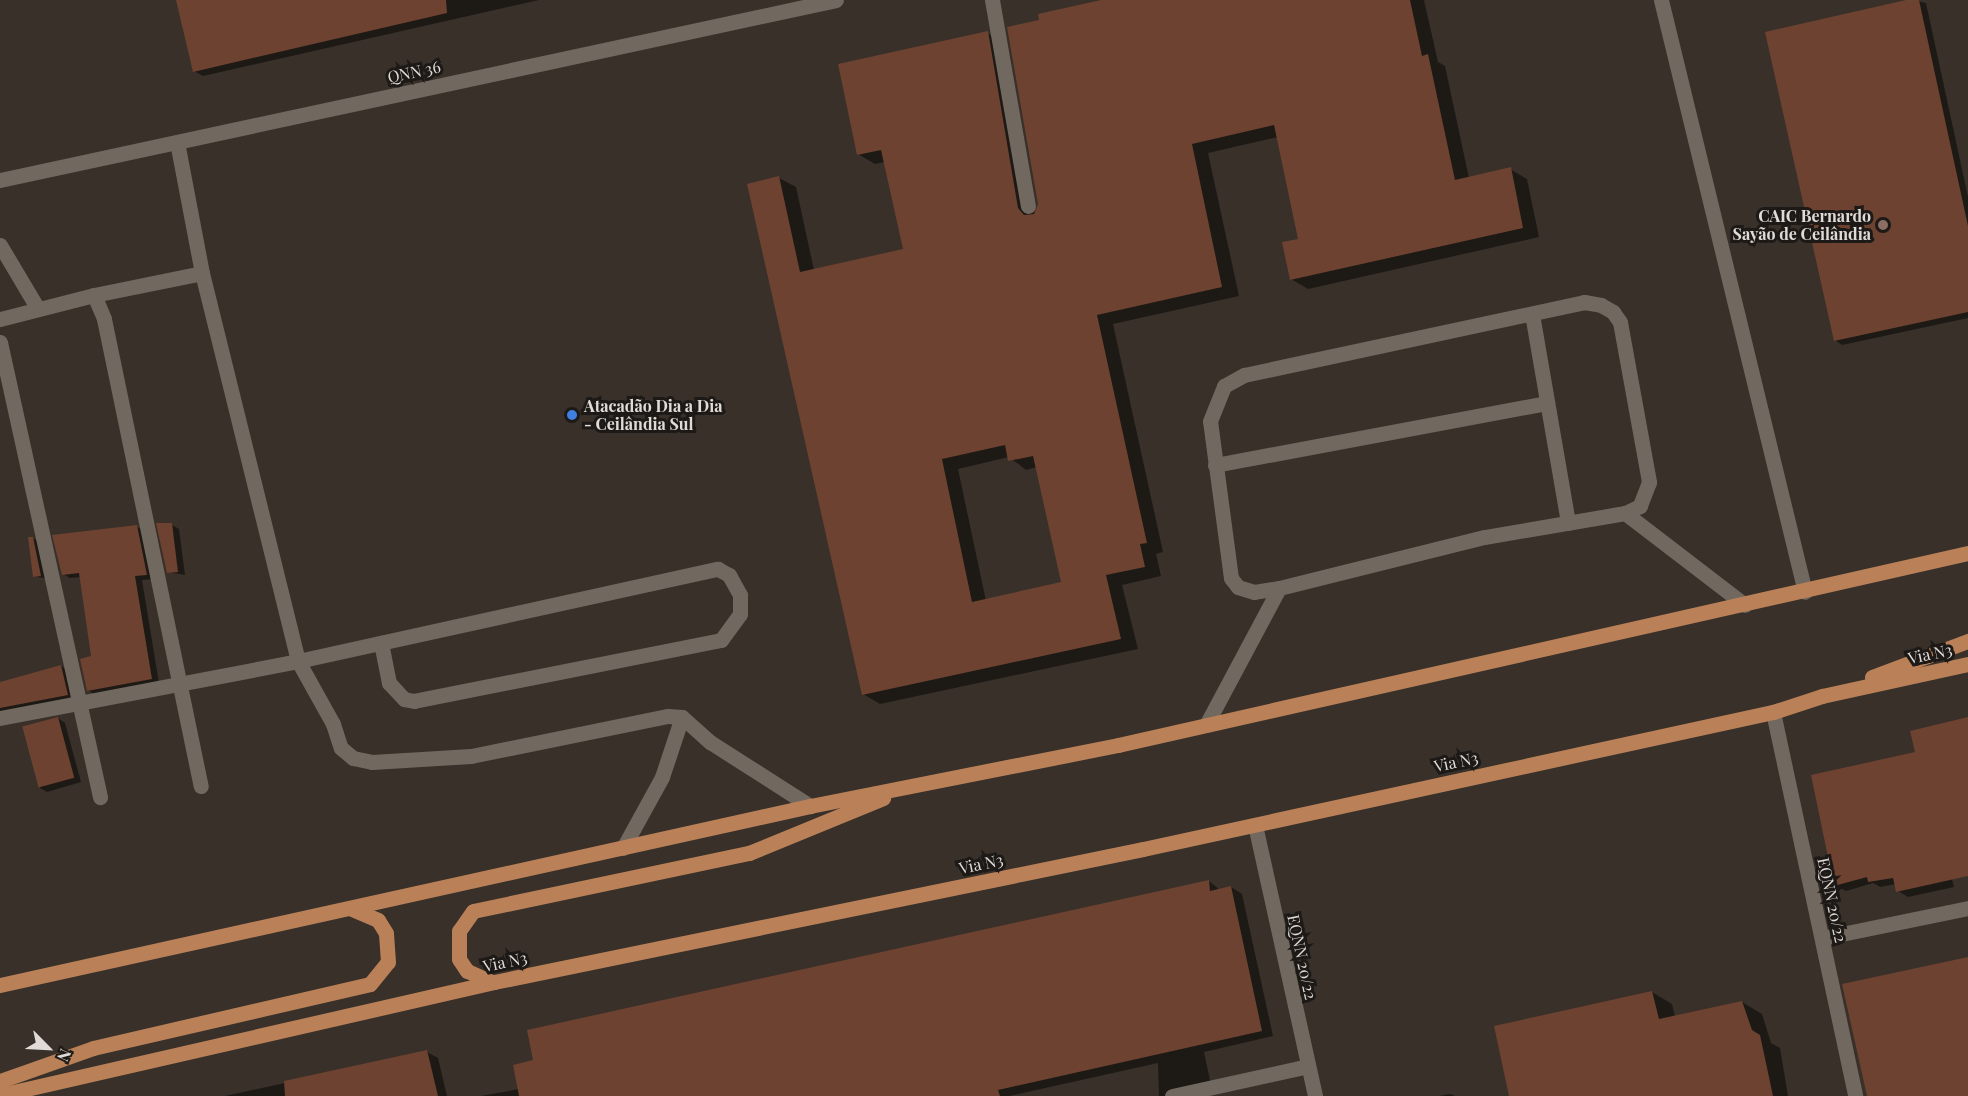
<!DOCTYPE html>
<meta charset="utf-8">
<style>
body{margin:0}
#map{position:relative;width:1968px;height:1096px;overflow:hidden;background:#383029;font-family:"Playfair Display",serif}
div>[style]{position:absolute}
.shadow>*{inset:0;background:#0007}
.building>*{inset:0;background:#6d4230;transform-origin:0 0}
.service>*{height:15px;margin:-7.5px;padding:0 7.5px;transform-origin:7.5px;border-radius:7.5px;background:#716860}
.minor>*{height:15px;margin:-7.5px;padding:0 7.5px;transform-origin:7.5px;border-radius:7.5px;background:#716860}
.primary>*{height:15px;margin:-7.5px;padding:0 7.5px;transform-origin:7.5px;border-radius:7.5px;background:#ba8158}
.dots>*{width:16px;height:16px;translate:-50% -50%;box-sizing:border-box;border:3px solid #1c1916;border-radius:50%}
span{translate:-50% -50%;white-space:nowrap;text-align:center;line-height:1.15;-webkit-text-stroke:6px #1c1916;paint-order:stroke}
.street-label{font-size:16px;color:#e1dbd7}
.poi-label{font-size:16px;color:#e1dbd7;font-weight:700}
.right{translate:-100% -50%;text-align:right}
.left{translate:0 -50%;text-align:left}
.north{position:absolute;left:18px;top:1018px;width:60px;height:60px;-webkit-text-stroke:4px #1c1916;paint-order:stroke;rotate:114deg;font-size:16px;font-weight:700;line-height:24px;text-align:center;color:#e1dbd7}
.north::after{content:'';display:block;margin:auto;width:21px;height:27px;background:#e1dbd7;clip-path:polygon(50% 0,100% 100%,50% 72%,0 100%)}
</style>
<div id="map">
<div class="shadow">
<div style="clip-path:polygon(180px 0,539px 0,203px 76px,194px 71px)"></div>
<div style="clip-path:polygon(evenodd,1108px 0,1424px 0,1438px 62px,1445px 66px,1469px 178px,1510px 169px,1527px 179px,1539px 237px,1308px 289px,1291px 279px,1300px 240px,1278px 137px,1208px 153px,1239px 296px,1113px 324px,1163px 552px,1156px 554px,1161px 576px,1122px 585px,1138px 649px,880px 704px,863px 694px,779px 178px,796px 187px,814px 270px,905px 250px,885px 162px,875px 164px,858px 154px,987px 33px,1004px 43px,1034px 213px,1039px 205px,1041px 21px,1108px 0,1009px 457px,1026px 470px,1037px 467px,1063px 584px,986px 601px,958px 469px,1009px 457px)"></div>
<div style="clip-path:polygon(1913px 0,1926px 3px,1968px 197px,1968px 318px,1842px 345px,1835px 340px)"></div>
<div style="clip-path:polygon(172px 525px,179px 529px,185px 575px,168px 572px)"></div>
<div style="clip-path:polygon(137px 527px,144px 531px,154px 579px,142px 580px,159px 683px,96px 695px,88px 690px,93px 657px,81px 577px,70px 578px,63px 574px)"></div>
<div style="clip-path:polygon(33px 538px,40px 543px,48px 579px,34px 576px)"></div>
<div style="clip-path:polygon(61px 666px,68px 671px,74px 699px,0 712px,0 683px)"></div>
<div style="clip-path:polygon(58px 718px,65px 723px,81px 782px,47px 792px,40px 788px)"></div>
<div style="clip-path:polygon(1968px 719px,1968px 870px,1951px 875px,1954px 887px,1908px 897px,1898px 891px,1896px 884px,1880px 887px,1873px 883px,1846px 891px,1835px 885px,1916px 753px)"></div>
<div style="clip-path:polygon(1209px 881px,1220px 890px,1231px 887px,1242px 894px,1273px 1036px,1204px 1052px,1211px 1085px,1178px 1096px,1159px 1096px,1158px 1063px,1009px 1096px,481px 1096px,519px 1089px)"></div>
<div style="clip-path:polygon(1652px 992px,1672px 1004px,1675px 1017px,1742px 1002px,1762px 1014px,1771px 1043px,1780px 1048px,1788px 1096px,1511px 1096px)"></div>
<div style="clip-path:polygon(427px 1052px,438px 1058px,447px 1096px,225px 1096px)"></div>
<div style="clip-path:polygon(1450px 1094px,1455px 1096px,1439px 1096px)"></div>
</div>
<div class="building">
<div style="clip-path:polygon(176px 0,446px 0,447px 13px,193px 72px)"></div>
<div style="clip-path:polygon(evenodd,1101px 0,1410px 0,1422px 56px,1428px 54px,1455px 180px,1511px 167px,1523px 228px,1290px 280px,1282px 242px,1298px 239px,1274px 125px,1192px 144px,1222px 287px,1097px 315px,1147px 543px,1140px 544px,1145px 567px,1106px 575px,1121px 639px,862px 695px,747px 184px,779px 176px,800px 272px,903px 249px,881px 150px,857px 155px,838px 64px,988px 31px,1018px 208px,1024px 215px,1034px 214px,1038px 204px,1007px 27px,1039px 20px,1038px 14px,1101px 0,1005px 445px,1008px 461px,1033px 456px,1061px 582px,972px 602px,942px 459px,1005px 445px)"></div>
<div style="clip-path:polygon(1906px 0,1919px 0,1968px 226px,1968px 312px,1834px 341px,1765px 32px)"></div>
<div style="clip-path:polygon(156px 523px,172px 523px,178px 572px,167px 573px)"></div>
<div style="clip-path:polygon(137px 525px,147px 575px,135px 576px,152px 679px,87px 691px,80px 659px,91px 656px,79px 573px,62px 575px,52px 535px)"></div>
<div style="clip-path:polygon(28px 537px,33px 537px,41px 576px,33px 577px)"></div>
<div style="clip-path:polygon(61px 665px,68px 695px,0 708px,0 682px)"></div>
<div style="left:58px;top:717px;width:63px;height:37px;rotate:75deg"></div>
<div style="clip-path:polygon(1968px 717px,1968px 876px,1896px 892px,1893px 878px,1868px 882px,1867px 877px,1834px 886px,1811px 775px,1915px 752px,1910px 731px)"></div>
<div style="clip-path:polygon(1209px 880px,1210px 891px,1231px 886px,1262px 1031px,998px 1090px,1000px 1096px,519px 1096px,513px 1065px,533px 1060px,527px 1030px)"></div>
<div style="clip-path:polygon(1968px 957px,1968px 1096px,1867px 1096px,1842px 984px)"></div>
<div style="clip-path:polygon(1652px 991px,1659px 1019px,1742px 1001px,1752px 1030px,1760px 1035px,1773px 1096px,1509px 1096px,1494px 1026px)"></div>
<div style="clip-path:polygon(427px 1050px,438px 1096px,285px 1096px,284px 1081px)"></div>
</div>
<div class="service">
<div style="left:992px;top:0;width:209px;rotate:80.1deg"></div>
<div style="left:177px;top:142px;width:133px;rotate:79.2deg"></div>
<div style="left:202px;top:273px;width:400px;rotate:76.1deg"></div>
<div style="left:298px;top:661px;width:72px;rotate:60.9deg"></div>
<div style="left:333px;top:724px;width:25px;rotate:72deg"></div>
<div style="left:341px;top:748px;width:16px;rotate:40deg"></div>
<div style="left:353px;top:758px;width:19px;rotate:12deg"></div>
<div style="left:372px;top:762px;width:99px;rotate:-3.5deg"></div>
<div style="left:471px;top:756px;width:201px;rotate:-11.5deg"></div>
<div style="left:668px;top:716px;width:14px;rotate:4deg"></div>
<div style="left:682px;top:717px;width:38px;rotate:42deg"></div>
<div style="left:710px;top:742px;width:119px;rotate:32.6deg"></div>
<div style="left:0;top:245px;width:74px;rotate:59.3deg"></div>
<div style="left:94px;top:295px;width:110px;rotate:-11.5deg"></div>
<div style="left:1584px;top:302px;width:17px;rotate:10deg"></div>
<div style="left:1601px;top:305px;width:14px;rotate:30deg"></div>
<div style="left:1613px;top:312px;width:12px;rotate:55deg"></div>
<div style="left:1620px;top:322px;width:163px;rotate:79.7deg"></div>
<div style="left:1649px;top:482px;width:26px;rotate:111deg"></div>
<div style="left:1640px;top:506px;width:17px;rotate:155deg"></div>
<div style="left:1625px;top:513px;width:143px;rotate:170.3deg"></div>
<div style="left:1484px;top:537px;width:211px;rotate:166deg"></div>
<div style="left:1279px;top:588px;width:25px;rotate:171deg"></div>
<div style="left:1254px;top:592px;width:17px;rotate:-163deg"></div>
<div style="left:1238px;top:587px;width:11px;rotate:-128deg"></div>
<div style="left:1231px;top:578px;width:158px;rotate:-97.6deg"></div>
<div style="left:1210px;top:421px;width:38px;rotate:-68deg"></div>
<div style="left:1224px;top:386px;width:23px;rotate:-29deg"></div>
<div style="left:1244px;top:375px;width:348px;rotate:-12.1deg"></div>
<div style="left:1532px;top:314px;width:212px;rotate:80.2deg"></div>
<div style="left:0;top:319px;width:97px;rotate:-14.3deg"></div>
<div style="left:94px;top:295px;width:26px;rotate:67deg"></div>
<div style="left:104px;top:319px;width:477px;rotate:78.3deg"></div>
<div style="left:0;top:342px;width:466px;rotate:77.6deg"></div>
<div style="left:1215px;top:465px;width:338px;rotate:-10.6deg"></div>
<div style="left:1625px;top:513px;width:151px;rotate:37.5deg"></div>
<div style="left:0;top:718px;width:303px;rotate:-10.8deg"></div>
<div style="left:298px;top:661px;width:430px;rotate:-12.4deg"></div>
<div style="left:718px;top:569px;width:13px;rotate:29deg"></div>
<div style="left:729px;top:575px;width:23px;rotate:61deg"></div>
<div style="left:740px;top:595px;width:19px;rotate:90deg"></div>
<div style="left:740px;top:614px;width:32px;rotate:126deg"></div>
<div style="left:721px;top:640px;width:313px;rotate:168.8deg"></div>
<div style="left:414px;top:701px;width:10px;rotate:-169deg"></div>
<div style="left:404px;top:699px;width:22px;rotate:-133deg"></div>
<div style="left:389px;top:683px;width:41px;rotate:-101.3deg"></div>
<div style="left:1206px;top:725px;width:155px;rotate:-61.9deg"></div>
<div style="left:623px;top:848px;width:81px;rotate:-61.2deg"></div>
<div style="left:662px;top:777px;width:63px;rotate:-71.6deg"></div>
</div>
<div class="minor">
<div style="left:1661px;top:0;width:609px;rotate:76.33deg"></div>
<div style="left:0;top:180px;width:855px;rotate:-12.15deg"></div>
<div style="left:1773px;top:712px;width:393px;rotate:77.9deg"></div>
<div style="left:1255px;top:825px;width:278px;rotate:77.5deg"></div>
<div style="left:1822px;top:938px;width:149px;rotate:-11.6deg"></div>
<div style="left:1172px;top:1096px;width:139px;rotate:-12.4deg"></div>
</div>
<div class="primary">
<div style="left:1872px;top:677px;width:103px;rotate:-20.6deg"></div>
<div style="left:492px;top:982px;width:27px;rotate:-156deg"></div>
<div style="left:467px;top:971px;width:14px;rotate:-124deg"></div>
<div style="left:459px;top:959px;width:28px;rotate:-90deg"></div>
<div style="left:459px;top:931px;width:24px;rotate:-55deg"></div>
<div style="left:473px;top:911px;width:282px;rotate:-11.9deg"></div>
<div style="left:749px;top:853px;width:145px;rotate:-22.3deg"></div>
<div style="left:0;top:985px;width:830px;rotate:-12.46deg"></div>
<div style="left:810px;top:806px;width:314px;rotate:-11.2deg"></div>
<div style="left:1118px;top:745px;width:871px;rotate:-12.73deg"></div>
<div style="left:0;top:1081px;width:99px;rotate:-19.5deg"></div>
<div style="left:93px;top:1048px;width:284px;rotate:-13deg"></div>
<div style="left:370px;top:984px;width:28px;rotate:-51deg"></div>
<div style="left:388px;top:962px;width:29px;rotate:-94deg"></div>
<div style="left:386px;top:933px;width:15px;rotate:-122deg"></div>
<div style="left:378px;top:920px;width:28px;rotate:-157deg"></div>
<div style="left:0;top:1095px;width:507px;rotate:-12.88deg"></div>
<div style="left:494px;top:982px;width:662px;rotate:-11.58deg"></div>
<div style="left:1143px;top:849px;width:645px;rotate:-12.27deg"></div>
<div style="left:1773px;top:712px;width:52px;rotate:-18.1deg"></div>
<div style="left:1822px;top:696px;width:149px;rotate:-12.4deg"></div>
</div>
<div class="dots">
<div style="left:1883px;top:225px;background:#8d6e63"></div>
<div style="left:572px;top:415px;background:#3f7fe0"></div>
</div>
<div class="street-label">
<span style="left:414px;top:72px;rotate:-12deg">QNN 36</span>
<span style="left:1930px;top:654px;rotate:-12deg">Via N3</span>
<span style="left:1456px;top:762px;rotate:-12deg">Via N3</span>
<span style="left:981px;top:864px;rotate:-12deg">Via N3</span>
<span style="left:1832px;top:900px;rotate:78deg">EQNN 20/22</span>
<span style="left:1302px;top:957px;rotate:78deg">EQNN 20/22</span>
<span style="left:505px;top:962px;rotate:-12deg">Via N3</span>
</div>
<div class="poi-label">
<span class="right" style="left:1871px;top:225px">CAIC Bernardo<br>Sayão de Ceilândia</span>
<span class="left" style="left:584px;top:415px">Atacadão Dia a Dia<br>- Ceilândia Sul</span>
</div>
<div class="north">N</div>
</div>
